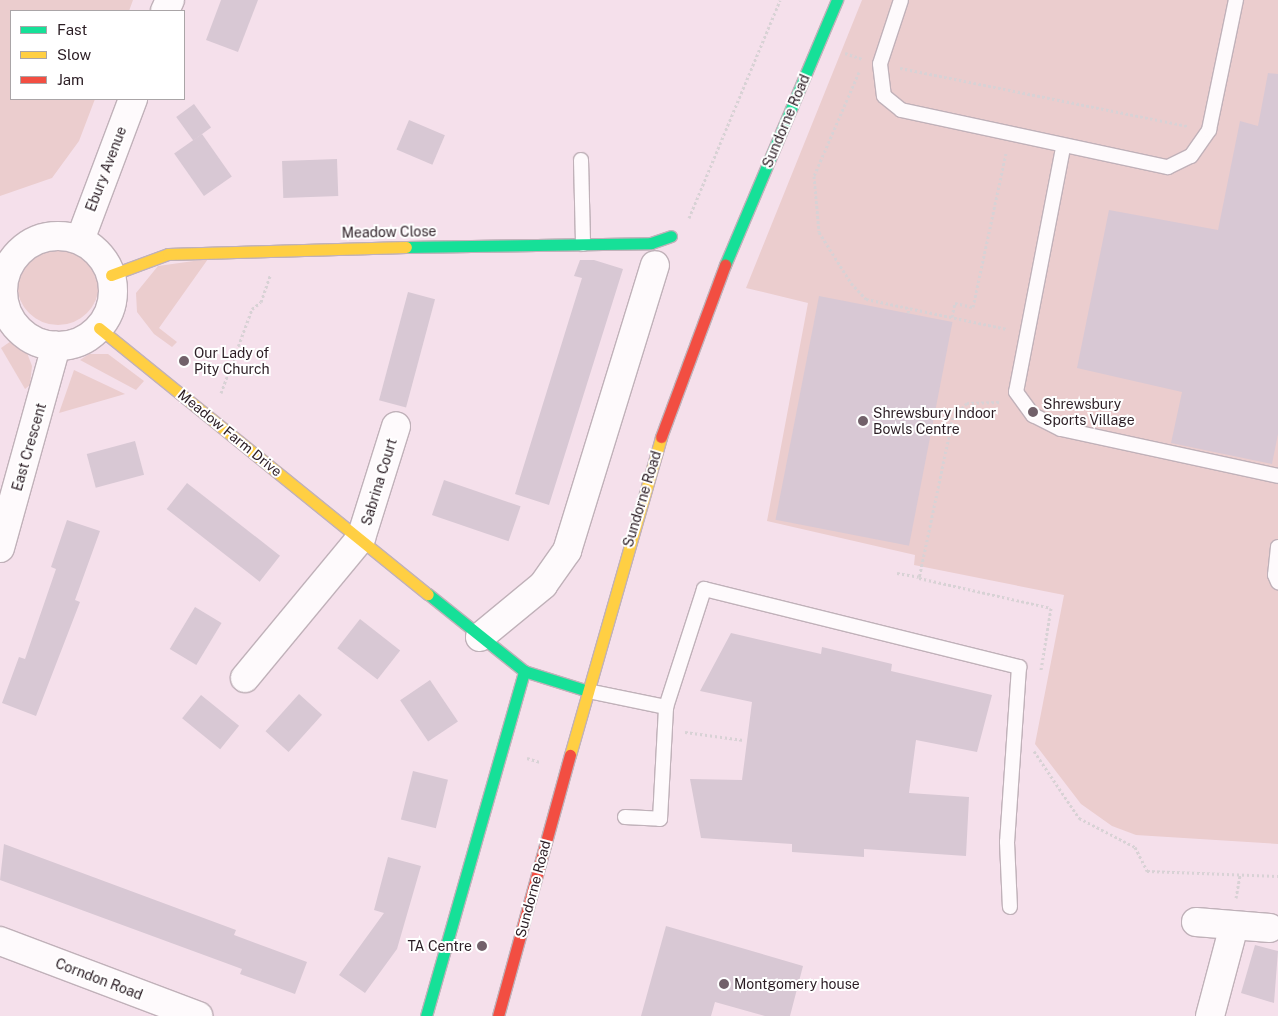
<!DOCTYPE html>
<style>
body{margin:0}
#map{position:relative;width:1278px;height:1016px;overflow:hidden;background:#f5e0eb;font-family:"Public Sans",sans-serif}
div>[style]{position:absolute}
.green>*{inset:0;background:#ebcdce}
.round{border-radius:50%}
.building>*{inset:0;background:#d8c8d4;transform-origin:0 0}
.path>*{height:3px;margin-top:-1.5px;transform-origin:0;background:repeating-linear-gradient(90deg,#d8d2d5 0 2.5px,transparent 0 5px)}
.roads{filter:drop-shadow(1px 0 #c0b1b9) drop-shadow(-1px 0 #c0b1b9) drop-shadow(0 1px #c0b1b9) drop-shadow(0 -1px #c0b1b9)}
.lane>*{height:14px;margin:-7px;padding:0 7px;transform-origin:7px;border-radius:7px;background:#fefafc}
.street>*{height:28px;margin:-14px;padding:0 14px;transform-origin:14px;border-radius:14px;background:#fefafc}
.street>.ring{margin:-14px;padding:0;box-sizing:content-box;background:none;border:28px solid #fefafc;border-radius:50%}
.fast>*{height:11px;margin:-5.5px;padding:0 5.5px;transform-origin:5.5px;border-radius:5.5px;background:#16e098}
.slow>*{height:11px;margin:-5.5px;padding:0 5.5px;transform-origin:5.5px;border-radius:5.5px;background:#ffcf43}
.jam>*{height:11px;margin:-5.5px;padding:0 5.5px;transform-origin:5.5px;border-radius:5.5px;background:#f24e42}
.dots>*{width:14px;height:14px;translate:-50% -50%;box-sizing:border-box;border:2px solid #fff;border-radius:50%}
span{translate:-50% -50%;white-space:nowrap;text-align:center;line-height:1.15;-webkit-text-stroke:4px #fff;paint-order:stroke}
.street-label{font-size:14px;color:#2b1d24}
.poi-label{font-size:14px;color:#2b1d24}
.left{translate:0 -50%;text-align:left}
.right{translate:-100% -50%;text-align:right}
.legend{position:absolute;left:10px;top:10px;width:175px;height:90px;box-sizing:border-box;background:#fff;border:1px solid #aaa5a7;margin:0;padding:6px 9px;list-style:none;font-size:15px;color:#2b1d24}
.legend li{display:flex;align-items:center;gap:10px;height:25px}
.legend b{width:25px;border:1px solid #aaa5a7}
</style>
<div id="map">
<div class="green">
<div style="clip-path:polygon(0 0,133px 0,129px 11px,11px 11px,11px 99px,95px 99px,79px 141px,52px 178px,0 196px)"></div>
<div style="clip-path:polygon(862px 0,1278px 0,1278px 844px,1136px 835px,1112px 826px,1081px 804px,1035px 744px,1064px 595px,914px 565px,915px 555px,767px 521px,808px 303px,746px 288px)"></div>
<div class="round" style="left:17px;top:243px;width:82px;height:82px"></div>
<div style="clip-path:polygon(208px 259px,159px 328px,177px 342px,172px 347px,154px 334px,137px 312px,136px 293px,158px 266px)"></div>
<div style="clip-path:polygon(14px 339px,26px 350px,32px 366px,30px 385px,25px 389px,1px 348px)"></div>
<div style="clip-path:polygon(89px 354px,108px 354px,144px 381px,136px 390px,80px 360px)"></div>
<div style="clip-path:polygon(74px 370px,125px 394px,59px 413px)"></div>
</div>
<div class="building">
<div style="clip-path:polygon(221px 0,258px 0,238px 52px,206px 40px)"></div>
<div style="clip-path:polygon(1268px 73px,1278px 74px,1278px 434px,1272px 464px,1171px 443px,1182px 392px,1077px 368px,1109px 210px,1218px 230px,1240px 121px,1258px 126px)"></div>
<div style="left:194px;top:104px;width:29px;height:22px;rotate:54deg"></div>
<div style="left:409px;top:120px;width:39px;height:32px;rotate:23deg"></div>
<div style="left:202px;top:134px;width:52px;height:34px;rotate:55deg"></div>
<div style="left:337px;top:159px;width:37px;height:55px;rotate:88deg"></div>
<div style="clip-path:polygon(580px 260px,594px 260px,623px 269px,549px 505px,515px 494px,582px 278px,574px 276px)"></div>
<div style="left:408px;top:292px;width:28px;height:112px;rotate:15deg"></div>
<div style="left:819px;top:296px;width:136px;height:228px;rotate:11deg"></div>
<div style="left:135px;top:441px;width:35px;height:50px;rotate:75deg"></div>
<div style="left:444px;top:480px;width:81px;height:37px;rotate:19deg"></div>
<div style="left:187px;top:483px;width:118px;height:33px;rotate:38deg"></div>
<div style="clip-path:polygon(67px 520px,100px 531px,75px 600px,80px 602px,36px 716px,2px 703px,19px 657px,25px 659px,56px 569px,51px 567px)"></div>
<div style="left:195px;top:607px;width:31px;height:49px;rotate:31deg"></div>
<div style="left:360px;top:619px;width:51px;height:37px;rotate:38deg"></div>
<div style="clip-path:polygon(731px 633px,821px 654px,822px 647px,892px 664px,891px 671px,992px 695px,977px 752px,916px 740px,909px 793px,969px 797px,966px 856px,864px 849px,864px 857px,792px 852px,792px 844px,701px 838px,690px 779px,742px 780px,752px 702px,700px 691px)"></div>
<div style="left:430px;top:680px;width:50px;height:36px;rotate:56deg"></div>
<div style="left:299px;top:694px;width:31px;height:50px;rotate:42deg"></div>
<div style="left:201px;top:695px;width:49px;height:30px;rotate:39deg"></div>
<div style="left:413px;top:771px;width:36px;height:50px;rotate:14deg"></div>
<div style="clip-path:polygon(4px 844px,236px 930px,234px 935px,307px 962px,295px 994px,240px 974px,242px 969px,0 880px)"></div>
<div style="clip-path:polygon(388px 857px,421px 866px,397px 949px,365px 993px,339px 975px,384px 913px,374px 910px)"></div>
<div style="clip-path:polygon(666px 926px,803px 966px,790px 1016px,765px 1016px,715px 1002px,711px 1016px,641px 1016px)"></div>
<div style="clip-path:polygon(1255px 945px,1278px 951px,1274px 1003px,1241px 993px)"></div>
</div>
<div class="path">
<div style="left:845px;top:53px;width:18px;rotate:19deg"></div>
<div style="left:900px;top:68px;width:294px;rotate:11.4deg"></div>
<div style="left:859px;top:72px;width:113px;rotate:113.4deg"></div>
<div style="left:814px;top:176px;width:56px;rotate:84.9deg"></div>
<div style="left:819px;top:232px;width:60px;rotate:57.9deg"></div>
<div style="left:851px;top:283px;width:22px;rotate:47deg"></div>
<div style="left:866px;top:299px;width:144px;rotate:12deg"></div>
<div style="left:689px;top:218px;width:236px;rotate:-67.3deg"></div>
<div style="left:908px;top:313px;width:5px;rotate:-79deg"></div>
<div style="left:952px;top:317px;width:14px;rotate:-78deg"></div>
<div style="left:955px;top:303px;width:18px;rotate:13deg"></div>
<div style="left:973px;top:307px;width:157px;rotate:-77.9deg"></div>
<div style="left:221px;top:393px;width:90px;rotate:-69.7deg"></div>
<div style="left:252px;top:309px;width:11px;rotate:-38deg"></div>
<div style="left:261px;top:302px;width:28px;rotate:-71deg"></div>
<div style="left:999px;top:402px;width:32px;rotate:178deg"></div>
<div style="left:967px;top:403px;width:20px;rotate:135deg"></div>
<div style="left:953px;top:417px;width:165px;rotate:101.9deg"></div>
<div style="left:919px;top:578px;width:135px;rotate:12.8deg"></div>
<div style="left:1051px;top:608px;width:63px;rotate:99.2deg"></div>
<div style="left:897px;top:573px;width:22px;rotate:10deg"></div>
<div style="left:685px;top:732px;width:59px;rotate:7.9deg"></div>
<div style="left:1034px;top:751px;width:81px;rotate:56.1deg"></div>
<div style="left:1079px;top:818px;width:63px;rotate:27.4deg"></div>
<div style="left:1135px;top:847px;width:27px;rotate:63deg"></div>
<div style="left:1147px;top:871px;width:131px;rotate:2.2deg"></div>
<div style="left:527px;top:758px;width:14px;rotate:17deg"></div>
<div style="left:1236px;top:898px;width:23px;rotate:-80deg"></div>
</div>
<div class="roads">
<div class="lane">
<div style="left:901px;top:0;width:67px;rotate:108.2deg"></div>
<div style="left:880px;top:64px;width:32px;rotate:83deg"></div>
<div style="left:884px;top:96px;width:22px;rotate:39deg"></div>
<div style="left:901px;top:110px;width:273px;rotate:12.1deg"></div>
<div style="left:1168px;top:167px;width:25px;rotate:-26deg"></div>
<div style="left:1191px;top:156px;width:32px;rotate:-55deg"></div>
<div style="left:1209px;top:130px;width:133px;rotate:-78.3deg"></div>
<div style="left:1063px;top:148px;width:248px;rotate:100.9deg"></div>
<div style="left:1016px;top:392px;width:29px;rotate:54deg"></div>
<div style="left:1033px;top:415px;width:31px;rotate:27deg"></div>
<div style="left:1061px;top:429px;width:222px;rotate:12.2deg"></div>
<div style="left:581px;top:160px;width:84px;rotate:88.6deg"></div>
<div style="left:1278px;top:547px;width:28px;rotate:96deg"></div>
<div style="left:1275px;top:575px;width:8px;rotate:67deg"></div>
<div style="left:588px;top:691px;width:80px;rotate:11.6deg"></div>
<div style="left:666px;top:707px;width:124px;rotate:-72.1deg"></div>
<div style="left:704px;top:589px;width:325px;rotate:13.9deg"></div>
<div style="left:1019px;top:667px;width:175px;rotate:93.9deg"></div>
<div style="left:1007px;top:842px;width:65px;rotate:87.4deg"></div>
<div style="left:625px;top:817px;width:35px;rotate:3deg"></div>
<div style="left:660px;top:819px;width:112px;rotate:-86.9deg"></div>
</div>
<div class="street">
<div style="left:165px;top:11px;width:12px;rotate:-66deg"></div>
<div class="ring" style="left:3px;top:236px;width:82px;height:82px"></div>
<div style="left:80px;top:240px;width:151px;rotate:-69.4deg"></div>
<div style="left:0;top:548px;width:210px;rotate:-74.5deg"></div>
<div style="left:480px;top:637px;width:82px;rotate:-39.5deg"></div>
<div style="left:543px;top:585px;width:42px;rotate:-54.8deg"></div>
<div style="left:567px;top:551px;width:299px;rotate:-72.9deg"></div>
<div style="left:245px;top:678px;width:182px;rotate:-50.4deg"></div>
<div style="left:361px;top:538px;width:117px;rotate:-72.6deg"></div>
<div style="left:1196px;top:922px;width:74px;rotate:4.6deg"></div>
<div style="left:0;top:941px;width:212px;rotate:20.7deg"></div>
<div style="left:1210px;top:1016px;width:93px;rotate:-75.1deg"></div>
</div>
<div class="fast">
<div style="left:406px;top:247px;width:245px;rotate:-0.9deg"></div>
<div style="left:651px;top:243px;width:21px;rotate:-19deg"></div>
<div style="left:725px;top:265px;width:288px;rotate:-67.1deg"></div>
<div style="left:428px;top:594px;width:123px;rotate:38.7deg"></div>
<div style="left:524px;top:671px;width:67px;rotate:17.4deg"></div>
<div style="left:426px;top:1016px;width:359px;rotate:-74.1deg"></div>
</div>
<div class="slow">
<div style="left:111px;top:275px;width:61px;rotate:-20.2deg"></div>
<div style="left:168px;top:254px;width:238px;rotate:-1.7deg"></div>
<div style="left:99px;top:328px;width:423px;rotate:39deg"></div>
<div style="left:570px;top:755px;width:331px;rotate:-74deg"></div>
</div>
<div class="jam">
<div style="left:661px;top:437px;width:184px;rotate:-69.6deg"></div>
<div style="left:498px;top:1016px;width:271px;rotate:-74.6deg"></div>
</div>
</div>
<div class="dots">
<div style="left:184px;top:361px;background:#72616a"></div>
<div style="left:1033px;top:412px;background:#72616a"></div>
<div style="left:863px;top:421px;background:#72616a"></div>
<div style="left:482px;top:946px;background:#72616a"></div>
<div style="left:724px;top:984px;background:#72616a"></div>
</div>
<div class="street-label">
<span style="left:786px;top:121px;rotate:-67deg">Sundorne Road</span>
<span style="left:106px;top:169px;rotate:-69deg">Ebury Avenue</span>
<span style="left:389px;top:232px;rotate:-1deg">Meadow Close</span>
<span style="left:230px;top:433px;rotate:39deg">Meadow Farm Drive</span>
<span style="left:29px;top:447px;rotate:-74deg">East Crescent</span>
<span style="left:379px;top:482px;rotate:-73deg">Sabrina Court</span>
<span style="left:642px;top:499px;rotate:-73deg">Sundorne Road</span>
<span style="left:533px;top:889px;rotate:-75deg">Sundorne Road</span>
<span style="left:99px;top:979px;rotate:21deg">Corndon Road</span>
</div>
<div class="poi-label">
<span class="left" style="left:194px;top:361px">Our Lady of<br>Pity Church</span>
<span class="left" style="left:1043px;top:412px">Shrewsbury<br>Sports Village</span>
<span class="left" style="left:873px;top:421px">Shrewsbury Indoor<br>Bowls Centre</span>
<span class="right" style="left:472px;top:946px">TA Centre</span>
<span class="left" style="left:734px;top:984px">Montgomery house</span>
</div>
<ul class="legend">
<li><b style="height:6px;background:#16e098"></b>Fast</li>
<li><b style="height:6px;background:#ffcf43"></b>Slow</li>
<li><b style="height:6px;background:#f24e42"></b>Jam</li>
</ul>
</div>
